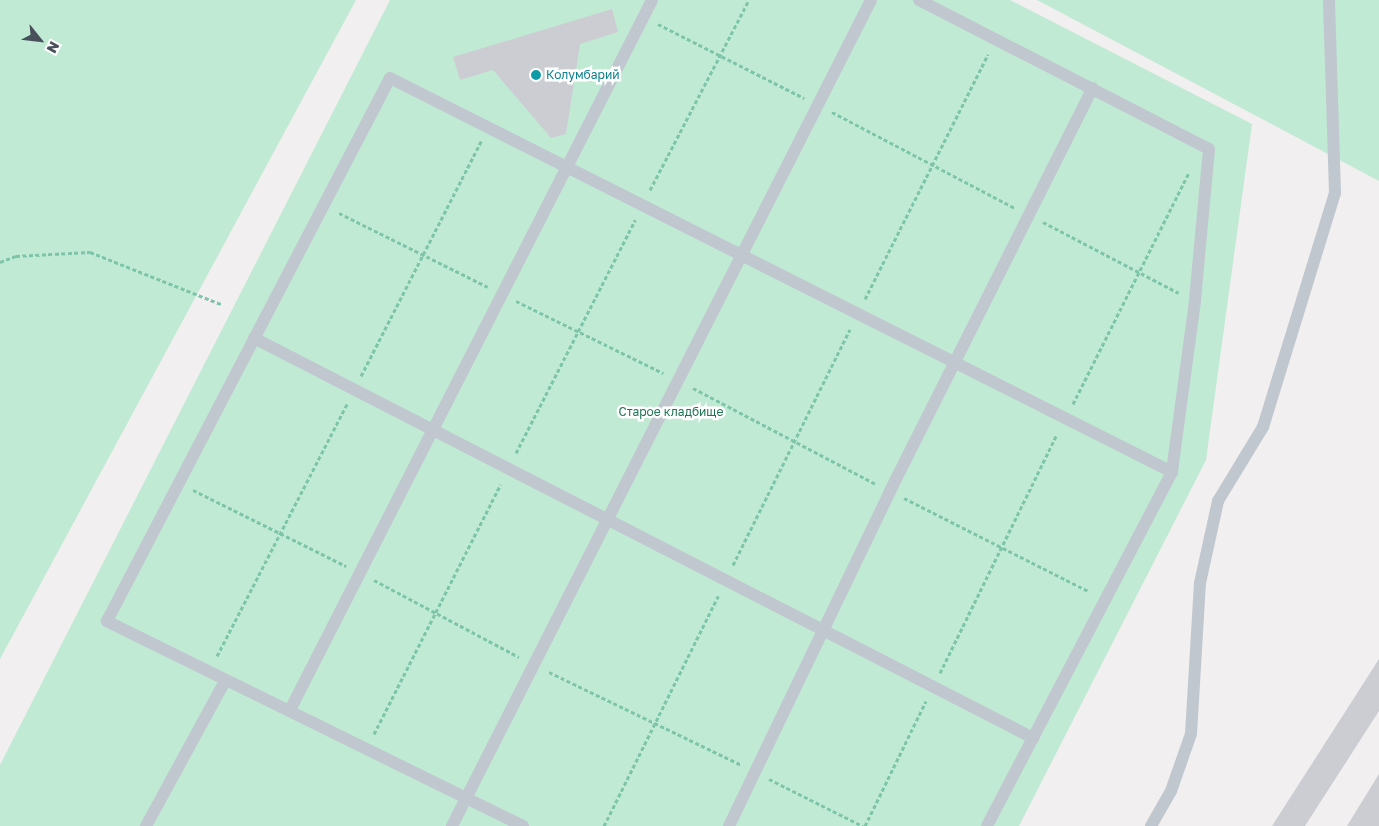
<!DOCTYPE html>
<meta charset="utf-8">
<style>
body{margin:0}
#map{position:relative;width:1379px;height:826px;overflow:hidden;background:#f1efef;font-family:"Golos Text",sans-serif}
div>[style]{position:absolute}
.green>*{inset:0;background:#c1ead5}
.building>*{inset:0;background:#cccdd3}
.path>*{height:3px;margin-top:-1.5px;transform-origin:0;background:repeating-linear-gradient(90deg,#7cc5a8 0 4px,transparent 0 6.5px)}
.service>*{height:12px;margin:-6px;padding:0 6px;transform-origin:6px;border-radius:6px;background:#c0c7cf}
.dots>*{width:14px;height:14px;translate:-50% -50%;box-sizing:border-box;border:2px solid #fff;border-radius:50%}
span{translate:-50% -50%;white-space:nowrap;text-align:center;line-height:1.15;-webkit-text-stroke:5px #fff;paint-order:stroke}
.culture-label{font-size:12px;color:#0d838f}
.left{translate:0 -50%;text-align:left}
.park-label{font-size:12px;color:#207452}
.north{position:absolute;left:15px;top:15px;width:50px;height:50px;-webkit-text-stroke:4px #fff;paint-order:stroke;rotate:119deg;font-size:14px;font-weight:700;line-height:20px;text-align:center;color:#48505a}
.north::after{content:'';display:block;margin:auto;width:18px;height:22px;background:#48505a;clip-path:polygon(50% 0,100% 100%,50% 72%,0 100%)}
</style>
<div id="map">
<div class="green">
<div style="clip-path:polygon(0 0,356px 0,0 659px)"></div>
<div style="clip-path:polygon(390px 0,1010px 0,1252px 124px,1206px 460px,1019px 826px,0 826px,0 765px)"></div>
<div style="clip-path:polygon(1037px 0,1379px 0,1379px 181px)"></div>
</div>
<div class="building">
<div style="clip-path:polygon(612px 9px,618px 32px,580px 44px,566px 134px,551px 138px,493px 70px,460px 80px,453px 57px)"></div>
<div style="clip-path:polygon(1379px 659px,1379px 711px,1305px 826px,1272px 826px)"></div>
<div style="clip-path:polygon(1379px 774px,1379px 826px,1347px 826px)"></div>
</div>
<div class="path">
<div style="left:658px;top:24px;width:164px;rotate:26.9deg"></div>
<div style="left:832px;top:112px;width:207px;rotate:27.7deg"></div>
<div style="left:650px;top:190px;width:214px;rotate:-62.5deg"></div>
<div style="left:339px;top:213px;width:166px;rotate:26.4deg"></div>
<div style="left:1043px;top:222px;width:153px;rotate:27.6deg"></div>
<div style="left:0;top:262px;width:17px;rotate:-21deg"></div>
<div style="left:16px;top:256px;width:74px;rotate:-3.1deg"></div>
<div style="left:90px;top:252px;width:141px;rotate:21.7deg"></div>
<div style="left:865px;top:299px;width:274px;rotate:-63.3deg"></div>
<div style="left:516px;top:301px;width:164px;rotate:26.1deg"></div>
<div style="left:361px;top:376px;width:264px;rotate:-62.9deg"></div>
<div style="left:693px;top:388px;width:207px;rotate:27.7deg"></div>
<div style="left:1073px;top:404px;width:259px;rotate:-63.4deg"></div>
<div style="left:516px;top:453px;width:262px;rotate:-62.9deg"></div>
<div style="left:193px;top:490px;width:171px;rotate:26.4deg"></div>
<div style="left:904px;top:498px;width:208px;rotate:26.8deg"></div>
<div style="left:733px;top:565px;width:263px;rotate:-63.6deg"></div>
<div style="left:374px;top:580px;width:164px;rotate:28deg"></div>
<div style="left:217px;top:656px;width:284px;rotate:-62.7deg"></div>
<div style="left:549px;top:672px;width:213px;rotate:25.8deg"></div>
<div style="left:940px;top:673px;width:266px;rotate:-63.9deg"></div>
<div style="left:374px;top:734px;width:280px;rotate:-63.1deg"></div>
<div style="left:769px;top:779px;width:105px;rotate:26.6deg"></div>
<div style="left:604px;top:826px;width:257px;rotate:-63.6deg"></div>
<div style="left:865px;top:826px;width:139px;rotate:-64deg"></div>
</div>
<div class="service">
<div style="left:919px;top:0;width:326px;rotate:27.2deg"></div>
<div style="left:1209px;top:149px;width:153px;rotate:95.3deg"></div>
<div style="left:1195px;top:301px;width:173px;rotate:97.7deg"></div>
<div style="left:1172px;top:472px;width:399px;rotate:117.6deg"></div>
<div style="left:254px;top:338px;width:876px;rotate:27.18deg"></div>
<div style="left:290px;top:710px;width:797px;rotate:-62.98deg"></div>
<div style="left:146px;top:826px;width:165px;rotate:-61.4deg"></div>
<div style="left:452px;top:826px;width:926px;rotate:-63.1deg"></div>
<div style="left:523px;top:826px;width:464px;rotate:-153.8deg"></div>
<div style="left:107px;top:621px;width:612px;rotate:-62.47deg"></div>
<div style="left:390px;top:78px;width:876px;rotate:26.74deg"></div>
<div style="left:729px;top:826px;width:372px;rotate:-64.3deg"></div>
<div style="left:890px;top:491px;width:451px;rotate:-63.3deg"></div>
<div style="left:1151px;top:826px;width:40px;rotate:-60.3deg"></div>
<div style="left:1171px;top:791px;width:60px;rotate:-70.7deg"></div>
<div style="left:1191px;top:734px;width:151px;rotate:-86.6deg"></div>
<div style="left:1200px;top:583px;width:84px;rotate:-77.6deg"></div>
<div style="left:1218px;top:501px;width:87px;rotate:-58.7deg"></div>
<div style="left:1263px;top:427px;width:245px;rotate:-72.9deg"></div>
<div style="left:1335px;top:193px;width:193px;rotate:-91.8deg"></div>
</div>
<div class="dots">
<div style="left:536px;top:75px;background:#0f9aa8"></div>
</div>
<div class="culture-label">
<span class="left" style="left:546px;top:75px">Колумбарий</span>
</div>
<div class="park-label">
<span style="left:671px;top:412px">Старое кладбище</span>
</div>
<div class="north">N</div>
</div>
